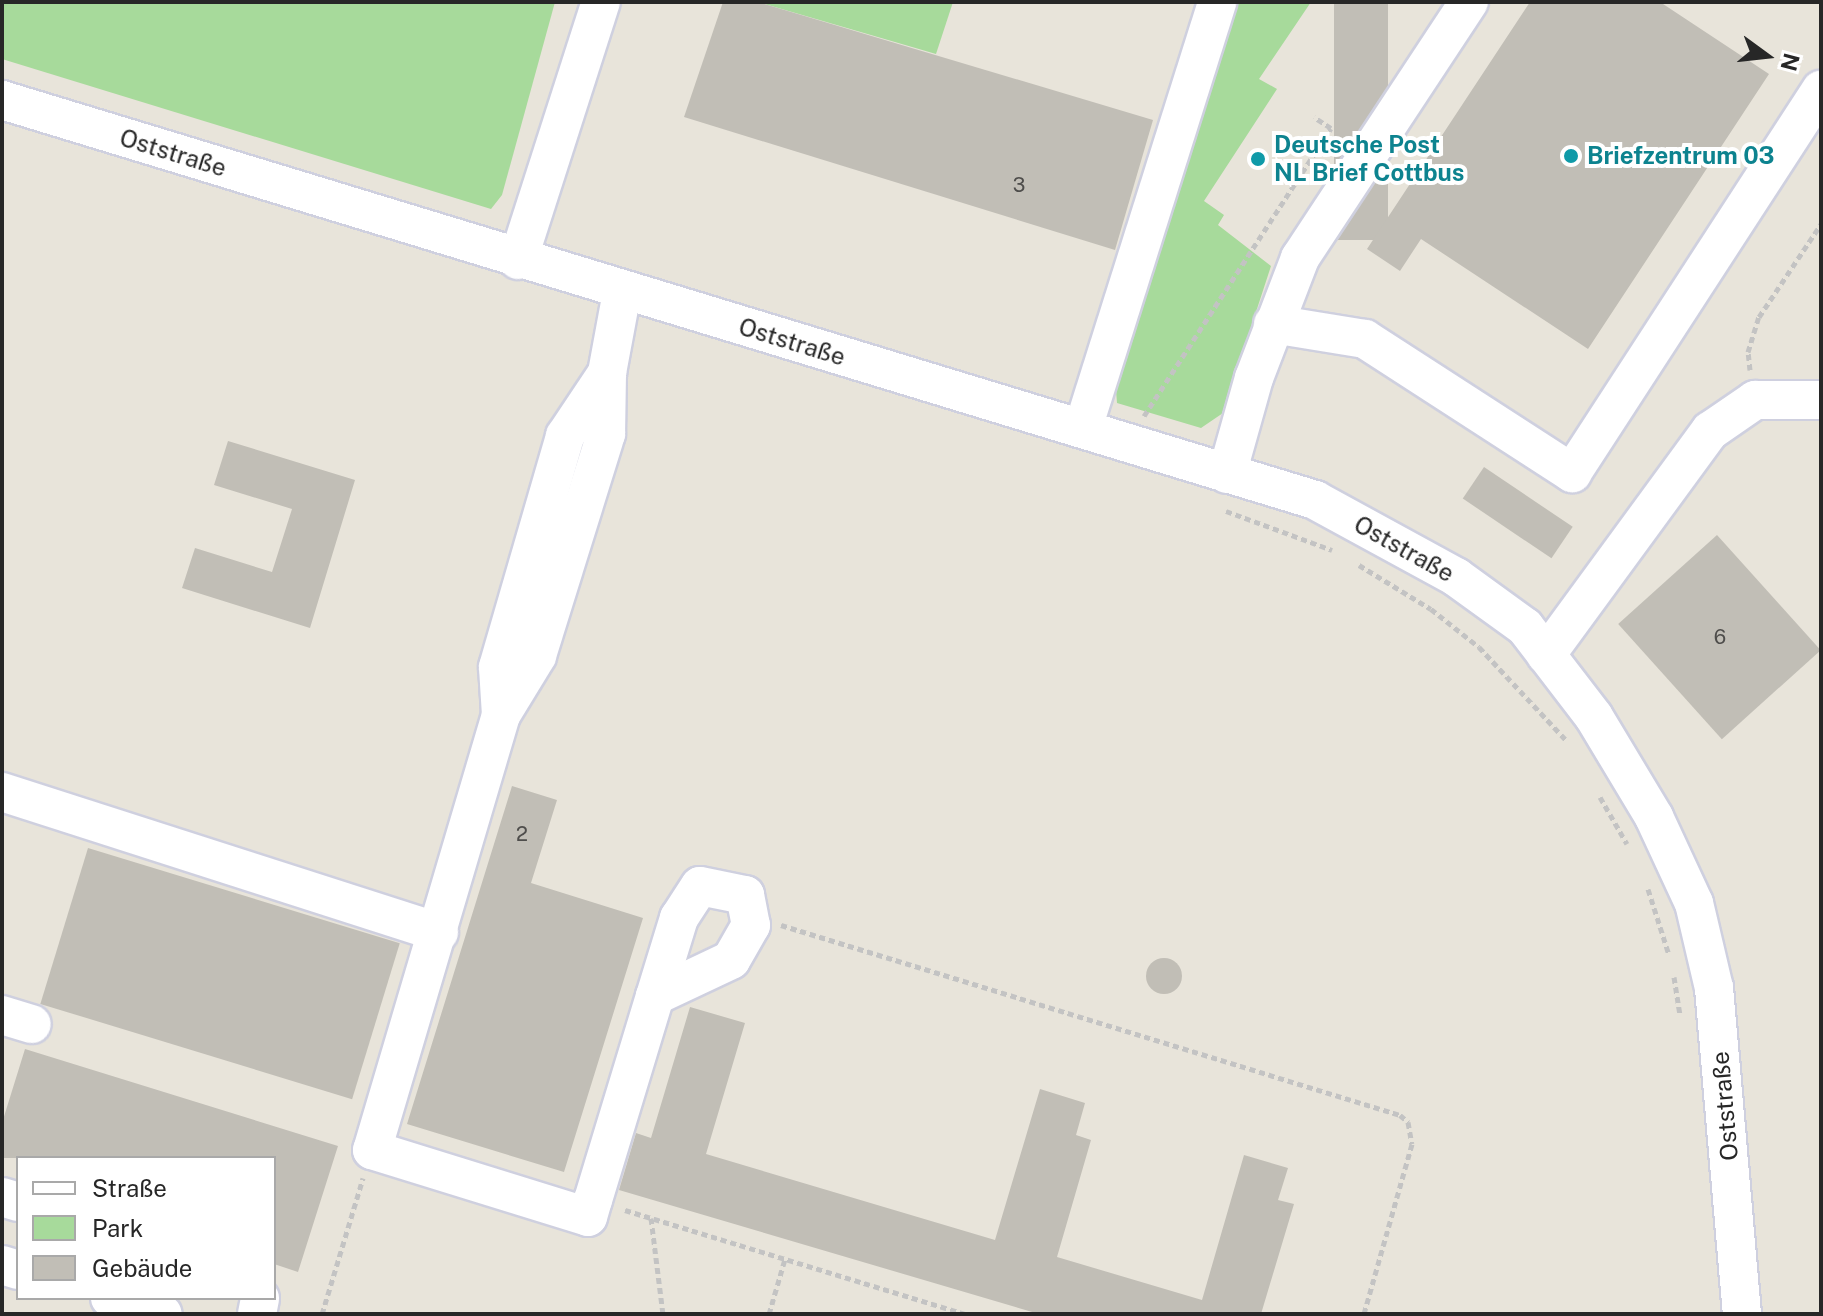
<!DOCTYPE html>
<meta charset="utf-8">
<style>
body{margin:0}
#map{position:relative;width:1823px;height:1316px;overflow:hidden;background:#e8e4da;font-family:"Public Sans",sans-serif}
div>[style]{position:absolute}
.green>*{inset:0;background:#a7da9b}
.building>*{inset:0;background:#c1beb6;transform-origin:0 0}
.round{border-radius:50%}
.path>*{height:5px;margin-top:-2.5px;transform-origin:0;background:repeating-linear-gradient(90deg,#c3c3c3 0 6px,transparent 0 10px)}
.roads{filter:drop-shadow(2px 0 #cfd0df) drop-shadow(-2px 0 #cfd0df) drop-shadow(0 2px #cfd0df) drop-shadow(0 -2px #cfd0df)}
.minor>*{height:38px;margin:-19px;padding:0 19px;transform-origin:19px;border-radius:19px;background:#fff}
.dots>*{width:22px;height:22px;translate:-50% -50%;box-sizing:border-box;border:4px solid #fff;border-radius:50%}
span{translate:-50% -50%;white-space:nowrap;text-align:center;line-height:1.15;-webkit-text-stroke:8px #fff;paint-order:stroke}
.number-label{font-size:20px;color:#4e4d4b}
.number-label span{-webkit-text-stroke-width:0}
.culture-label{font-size:24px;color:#0d838f;font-weight:700}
.left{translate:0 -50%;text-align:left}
.street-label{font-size:24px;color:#272727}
.frame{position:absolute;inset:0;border:4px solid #272727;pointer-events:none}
.legend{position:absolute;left:16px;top:1156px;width:260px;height:144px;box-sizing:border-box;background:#fff;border:2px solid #a9a9a9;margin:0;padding:10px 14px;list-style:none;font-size:24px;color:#272727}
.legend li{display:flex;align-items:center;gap:16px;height:40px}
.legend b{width:40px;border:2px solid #a9a9a9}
.north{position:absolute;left:1727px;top:16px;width:80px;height:80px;-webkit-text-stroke:6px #fff;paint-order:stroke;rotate:105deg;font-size:22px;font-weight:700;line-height:32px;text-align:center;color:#272727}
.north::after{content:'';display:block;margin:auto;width:28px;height:36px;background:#272727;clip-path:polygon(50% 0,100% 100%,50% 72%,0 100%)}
</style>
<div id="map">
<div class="green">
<div style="clip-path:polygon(2px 2px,555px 2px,502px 195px,491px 209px,2px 59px)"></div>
<div style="clip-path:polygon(758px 2px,953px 2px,936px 54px)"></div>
<div style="clip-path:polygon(1235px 2px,1311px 2px,1259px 79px,1277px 89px,1204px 201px,1224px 215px,1218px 225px,1271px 266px,1223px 413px,1201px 428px,1117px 403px,1116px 390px)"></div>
</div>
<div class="building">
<div style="clip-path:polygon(723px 2px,758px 2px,1153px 120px,1115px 250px,684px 117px)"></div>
<div style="left:1334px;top:2px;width:54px;height:238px"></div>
<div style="clip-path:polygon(1530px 2px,1660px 2px,1769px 74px,1588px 349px,1421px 239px,1400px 271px,1367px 249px)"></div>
<div style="clip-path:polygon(228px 441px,355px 480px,310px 628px,182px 588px,195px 548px,272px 572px,292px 509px,214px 485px)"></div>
<div style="left:1484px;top:467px;width:107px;height:38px;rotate:34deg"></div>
<div style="left:1717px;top:535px;width:155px;height:133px;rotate:48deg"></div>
<div style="clip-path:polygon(512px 786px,557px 800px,531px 883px,643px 918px,564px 1172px,407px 1124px)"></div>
<div style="left:88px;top:848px;width:326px;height:163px;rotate:17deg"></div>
<div class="round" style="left:1146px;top:958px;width:36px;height:36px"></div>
<div style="clip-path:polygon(690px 1007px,745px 1023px,706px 1154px,995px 1240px,1040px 1089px,1085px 1103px,1076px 1135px,1091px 1140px,1057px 1257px,1202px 1300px,1244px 1155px,1288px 1168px,1278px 1200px,1294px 1204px,1261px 1314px,1039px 1314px,619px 1190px,636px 1133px,651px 1138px)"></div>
<div style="clip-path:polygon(25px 1049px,338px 1146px,298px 1272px,274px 1264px,274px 1158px,2px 1158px,2px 1123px)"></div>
</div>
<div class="path">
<div style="left:1750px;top:370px;width:18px;rotate:-96deg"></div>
<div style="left:1748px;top:352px;width:37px;rotate:-73deg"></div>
<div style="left:1759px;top:317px;width:112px;rotate:-56.3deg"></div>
<div style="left:1144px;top:416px;width:343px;rotate:-57deg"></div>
<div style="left:1331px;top:128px;width:20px;rotate:-147deg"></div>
<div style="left:1226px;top:511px;width:113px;rotate:20.2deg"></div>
<div style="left:1359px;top:565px;width:84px;rotate:31.4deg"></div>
<div style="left:1431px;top:609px;width:61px;rotate:38.4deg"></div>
<div style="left:1479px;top:647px;width:127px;rotate:46.9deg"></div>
<div style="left:1600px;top:797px;width:54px;rotate:60.1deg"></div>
<div style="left:1648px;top:889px;width:69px;rotate:72.3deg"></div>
<div style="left:781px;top:925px;width:648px;rotate:17.06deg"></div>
<div style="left:1400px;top:1115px;width:11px;rotate:41deg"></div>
<div style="left:1408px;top:1122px;width:22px;rotate:80deg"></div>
<div style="left:1412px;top:1144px;width:177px;rotate:105.8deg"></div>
<div style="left:1674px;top:977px;width:37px;rotate:81deg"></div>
<div style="left:625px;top:1210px;width:357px;rotate:17deg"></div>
<div style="left:651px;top:1218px;width:97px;rotate:82.9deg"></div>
<div style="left:322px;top:1314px;width:142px;rotate:-73.2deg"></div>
<div style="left:769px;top:1314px;width:57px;rotate:-73.8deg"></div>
</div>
<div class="roads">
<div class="minor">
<div style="left:2px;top:100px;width:1373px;rotate:16.94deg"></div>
<div style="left:1315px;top:500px;width:161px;rotate:28.6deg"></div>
<div style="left:1456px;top:577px;width:85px;rotate:35.9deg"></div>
<div style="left:1525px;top:627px;width:113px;rotate:52.5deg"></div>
<div style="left:1594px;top:717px;width:117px;rotate:59deg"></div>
<div style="left:1654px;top:817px;width:95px;rotate:65.1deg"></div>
<div style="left:1694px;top:903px;width:87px;rotate:76.8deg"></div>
<div style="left:1714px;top:988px;width:327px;rotate:85.1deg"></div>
<div style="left:518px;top:260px;width:271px;rotate:-72.2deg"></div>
<div style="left:622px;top:292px;width:82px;rotate:100.5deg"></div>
<div style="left:607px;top:373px;width:61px;rotate:90.9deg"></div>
<div style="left:606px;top:434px;width:232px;rotate:107.3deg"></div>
<div style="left:537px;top:656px;width:69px;rotate:121.4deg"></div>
<div style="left:501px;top:715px;width:454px;rotate:106.5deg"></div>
<div style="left:372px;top:1150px;width:226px;rotate:17.2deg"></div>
<div style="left:588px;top:1217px;width:18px;rotate:-74deg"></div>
<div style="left:593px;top:1200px;width:213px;rotate:-73.1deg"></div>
<div style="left:655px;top:996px;width:82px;rotate:-72.9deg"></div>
<div style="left:679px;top:918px;width:38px;rotate:-57deg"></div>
<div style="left:700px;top:886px;width:46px;rotate:11.3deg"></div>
<div style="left:745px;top:895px;width:31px;rotate:79deg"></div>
<div style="left:751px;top:925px;width:40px;rotate:119.7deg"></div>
<div style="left:731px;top:960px;width:84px;rotate:154.7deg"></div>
<div style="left:1273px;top:324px;width:93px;rotate:9.3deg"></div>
<div style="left:1365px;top:339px;width:247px;rotate:32.9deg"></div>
<div style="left:1572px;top:473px;width:457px;rotate:-57deg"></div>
<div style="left:1083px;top:428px;width:447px;rotate:-72.5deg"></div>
<div style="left:1227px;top:474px;width:100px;rotate:-74.3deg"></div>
<div style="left:1254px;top:378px;width:129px;rotate:-69deg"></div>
<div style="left:1300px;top:258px;width:307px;rotate:-56.6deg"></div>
<div style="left:1546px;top:655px;width:278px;rotate:-53.8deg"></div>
<div style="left:1710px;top:431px;width:55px;rotate:-34.6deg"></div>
<div style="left:1755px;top:400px;width:66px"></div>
<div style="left:501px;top:715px;width:48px;rotate:-93.6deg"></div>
<div style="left:498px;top:667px;width:241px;rotate:-73.8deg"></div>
<div style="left:565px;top:436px;width:76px;rotate:-56.3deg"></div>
<div style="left:2px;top:792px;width:459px;rotate:17.8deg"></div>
<div style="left:2px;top:1015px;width:31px;rotate:17deg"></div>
<div style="left:2px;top:1197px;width:17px;rotate:17deg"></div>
<div style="left:2px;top:1265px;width:17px;rotate:17deg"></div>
<div style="left:110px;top:1298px;width:55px;rotate:16.8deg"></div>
<div style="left:257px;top:1314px;width:16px;rotate:-79deg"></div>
</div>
</div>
<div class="dots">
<div style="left:1571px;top:156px;background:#0f9aa8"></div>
<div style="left:1258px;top:159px;background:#0f9aa8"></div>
</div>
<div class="number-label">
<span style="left:1019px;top:185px">3</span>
<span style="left:1720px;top:637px">6</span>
<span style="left:522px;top:834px">2</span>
</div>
<div class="culture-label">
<span class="left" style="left:1274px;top:159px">Deutsche Post<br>NL Brief Cottbus</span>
<span class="left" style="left:1587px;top:156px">Briefzentrum 03</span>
</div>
<div class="street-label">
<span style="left:173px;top:153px;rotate:17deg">Oststraße</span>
<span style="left:792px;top:342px;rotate:17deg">Oststraße</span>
<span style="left:1404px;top:549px;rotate:29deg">Oststraße</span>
<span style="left:1725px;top:1106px;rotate:-95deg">Oststraße</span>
</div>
<div class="frame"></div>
<ul class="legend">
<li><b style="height:10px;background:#fff"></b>Straße</li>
<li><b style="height:22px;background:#a7da9b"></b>Park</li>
<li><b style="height:22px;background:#c1beb6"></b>Gebäude</li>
</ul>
<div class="north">N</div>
</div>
